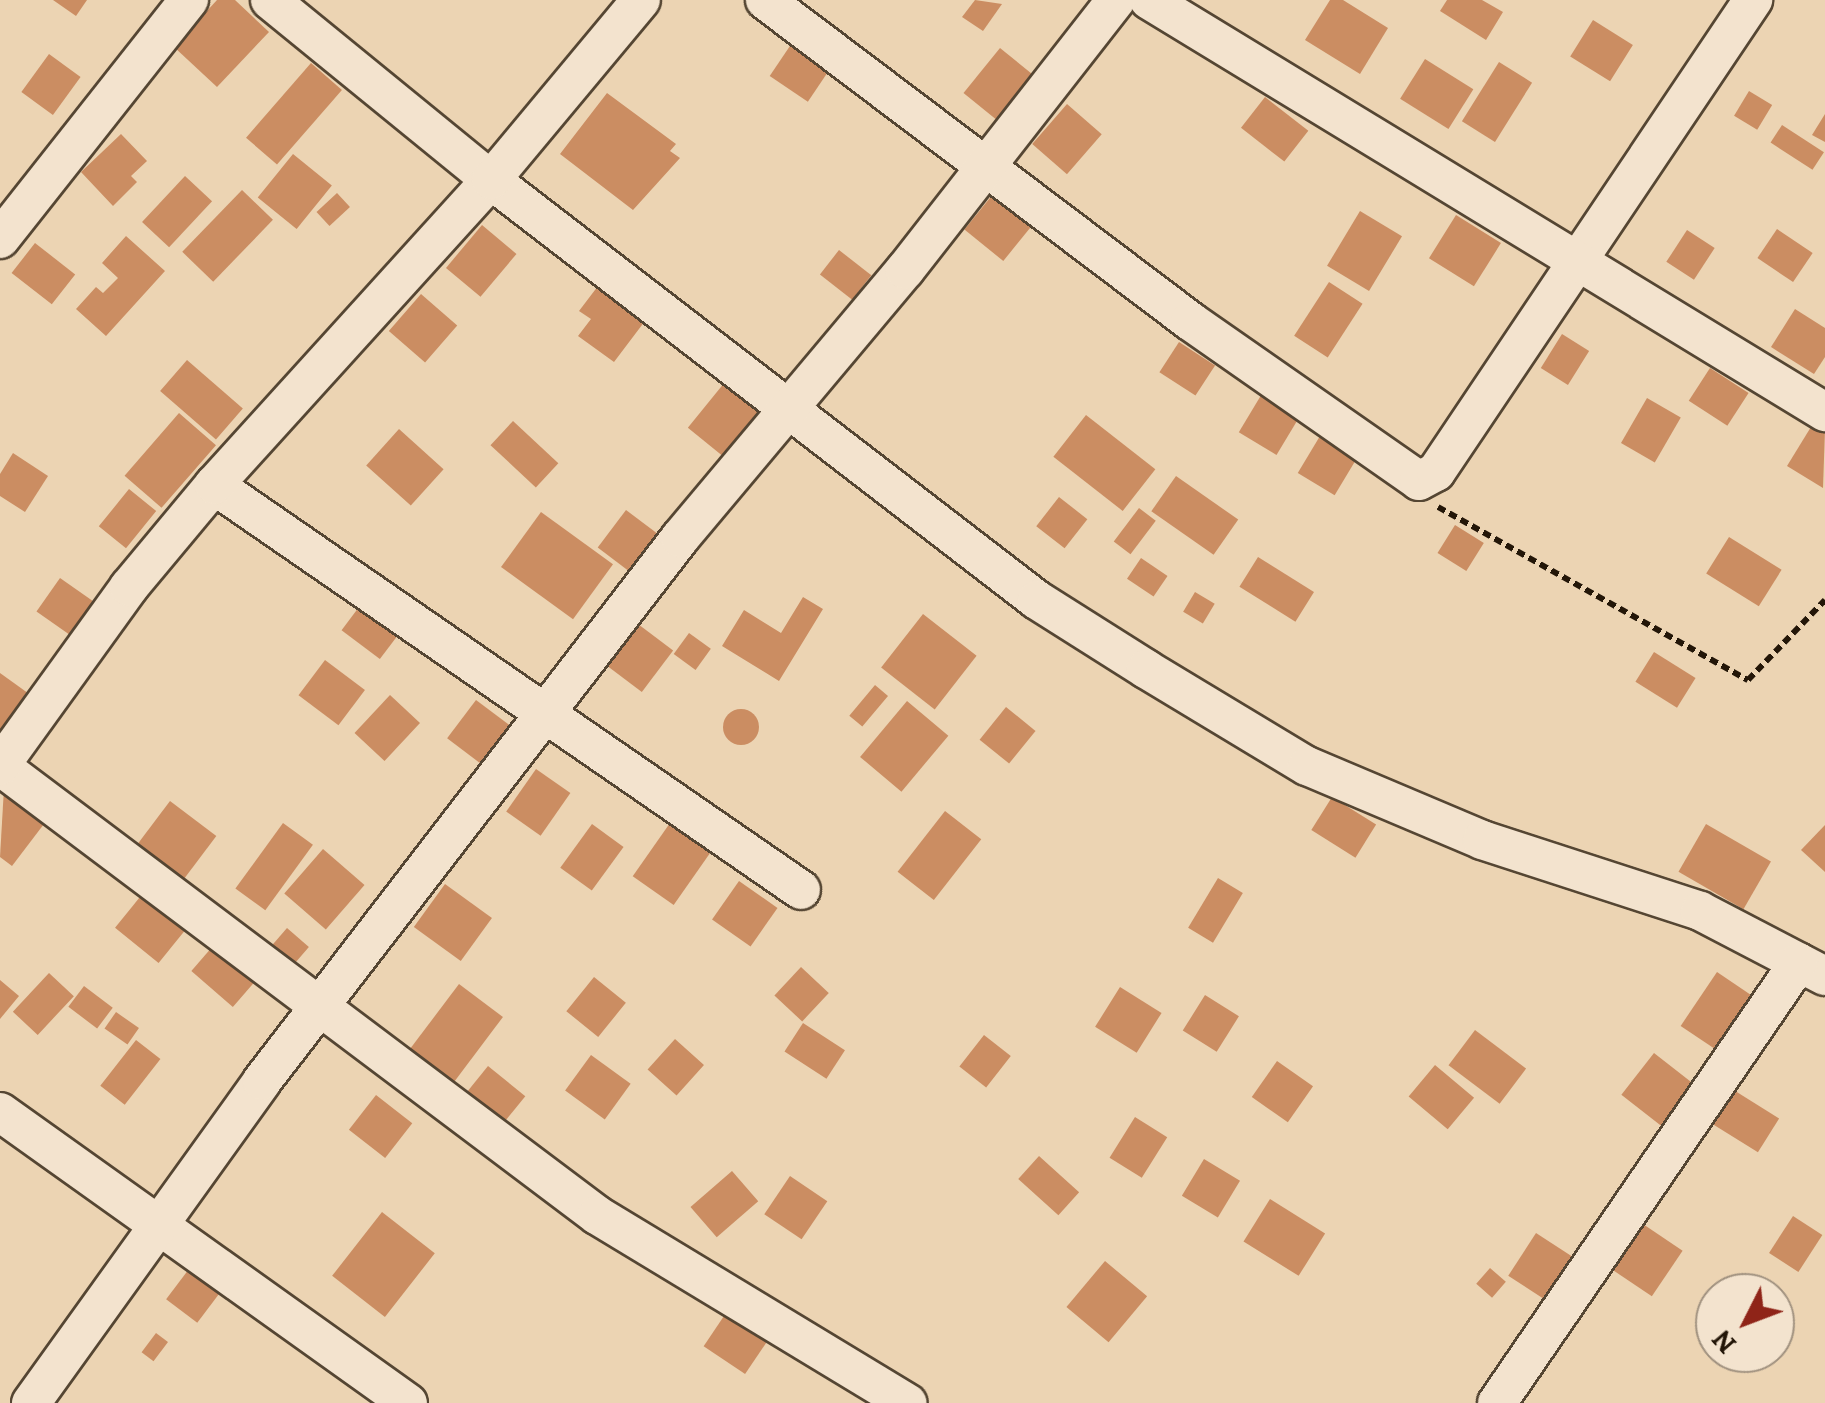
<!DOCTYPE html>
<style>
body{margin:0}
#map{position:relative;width:1825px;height:1403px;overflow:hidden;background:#ecd4b3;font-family:Alegreya,serif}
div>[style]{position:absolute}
.building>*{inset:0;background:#cb8d62;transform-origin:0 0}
.round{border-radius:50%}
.path>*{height:6px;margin-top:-3px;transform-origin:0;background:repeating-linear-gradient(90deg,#231608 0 8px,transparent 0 13px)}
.roads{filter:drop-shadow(2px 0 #554633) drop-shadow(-2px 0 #554633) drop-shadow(0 2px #554633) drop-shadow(0 -2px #554633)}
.street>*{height:38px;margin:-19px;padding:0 19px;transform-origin:19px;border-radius:19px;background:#f3e3ce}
span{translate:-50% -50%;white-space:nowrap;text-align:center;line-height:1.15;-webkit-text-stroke:9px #f3e3ce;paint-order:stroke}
.north{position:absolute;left:1695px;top:1273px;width:100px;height:100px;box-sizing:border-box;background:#f3e3ce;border:2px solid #a0917f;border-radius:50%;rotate:228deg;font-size:28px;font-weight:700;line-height:40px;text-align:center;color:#231608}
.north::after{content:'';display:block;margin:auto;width:35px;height:45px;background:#8f2418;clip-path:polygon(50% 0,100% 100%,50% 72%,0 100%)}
</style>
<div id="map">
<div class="building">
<div style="clip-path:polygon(53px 0,87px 0,76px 16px)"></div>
<div style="clip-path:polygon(217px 0,235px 0,269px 32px,217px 87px,174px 47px)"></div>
<div style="clip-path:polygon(975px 0,1002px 4px,983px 31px,962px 17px)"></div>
<div style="clip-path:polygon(1330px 0,1343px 0,1388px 28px,1360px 74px,1305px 40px)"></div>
<div style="clip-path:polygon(1447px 0,1482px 0,1503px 12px,1486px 40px,1440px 11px)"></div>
<div style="left:1593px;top:20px;width:47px;height:43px;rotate:32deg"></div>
<div style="left:796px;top:37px;width:46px;height:47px;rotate:34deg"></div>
<div style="left:1000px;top:48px;width:50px;height:58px;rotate:39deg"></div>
<div style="left:49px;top:54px;width:39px;height:47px;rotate:36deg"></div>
<div style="left:1425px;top:59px;width:57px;height:47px;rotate:32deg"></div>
<div style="left:1499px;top:62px;width:39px;height:70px;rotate:32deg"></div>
<div style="left:311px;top:63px;width:41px;height:99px;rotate:41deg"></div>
<div style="left:1749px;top:91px;width:27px;height:29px;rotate:31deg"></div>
<div style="clip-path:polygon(607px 93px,676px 144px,670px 151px,680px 158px,633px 210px,560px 154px)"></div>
<div style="left:1265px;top:97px;width:55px;height:39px;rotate:38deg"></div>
<div style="left:1067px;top:104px;width:46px;height:53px;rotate:41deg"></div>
<div style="clip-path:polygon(1825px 114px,1825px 142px,1812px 135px)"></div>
<div style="left:1782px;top:125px;width:50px;height:21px;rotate:33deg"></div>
<div style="clip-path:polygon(121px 134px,147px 161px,131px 176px,137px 182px,113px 206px,81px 172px)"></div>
<div style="left:293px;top:154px;width:50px;height:56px;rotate:39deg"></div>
<div style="left:185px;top:176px;width:37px;height:63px;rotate:43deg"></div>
<div style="left:242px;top:190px;width:43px;height:86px;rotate:44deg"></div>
<div style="left:337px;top:193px;width:19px;height:28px;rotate:47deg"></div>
<div style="left:994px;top:193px;width:50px;height:47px;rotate:39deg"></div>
<div style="left:1360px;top:211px;width:49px;height:64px;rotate:31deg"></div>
<div style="left:1456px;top:215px;width:53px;height:51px;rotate:32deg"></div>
<div style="left:482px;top:225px;width:45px;height:56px;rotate:40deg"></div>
<div style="left:1777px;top:229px;width:43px;height:35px;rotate:34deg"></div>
<div style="left:1687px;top:230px;width:33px;height:38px;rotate:33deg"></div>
<div style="clip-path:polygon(126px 236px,165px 271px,106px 336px,76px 309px,96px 287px,103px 293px,118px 278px,102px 263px)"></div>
<div style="left:35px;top:243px;width:51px;height:38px;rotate:38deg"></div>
<div style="left:839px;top:250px;width:41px;height:31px;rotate:38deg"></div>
<div style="left:1329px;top:282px;width:40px;height:64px;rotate:33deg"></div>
<div style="clip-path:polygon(598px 286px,645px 321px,614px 362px,578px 336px,591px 319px,579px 311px)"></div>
<div style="left:421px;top:294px;width:48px;height:49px;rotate:41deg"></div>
<div style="clip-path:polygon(1795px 309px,1825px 328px,1825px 357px,1814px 374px,1771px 347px)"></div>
<div style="left:1562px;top:334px;width:32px;height:40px;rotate:32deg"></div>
<div style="left:1179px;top:342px;width:43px;height:36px;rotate:33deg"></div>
<div style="left:187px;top:360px;width:74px;height:41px;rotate:41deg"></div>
<div style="left:1710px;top:368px;width:46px;height:39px;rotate:33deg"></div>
<div style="left:725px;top:382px;width:48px;height:59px;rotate:39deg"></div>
<div style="left:1263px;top:392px;width:44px;height:47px;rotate:31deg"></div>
<div style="left:1647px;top:398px;width:39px;height:52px;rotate:30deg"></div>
<div style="left:179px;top:413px;width:49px;height:83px;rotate:41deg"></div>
<div style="left:1086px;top:415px;width:88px;height:53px;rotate:38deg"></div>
<div style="left:513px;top:421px;width:62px;height:33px;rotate:43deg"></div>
<div style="clip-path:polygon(1814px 422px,1825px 429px,1823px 488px,1787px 466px)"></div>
<div style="left:399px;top:429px;width:60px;height:49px;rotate:42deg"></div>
<div style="left:1323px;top:431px;width:43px;height:49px;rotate:31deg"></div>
<div style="clip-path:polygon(13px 453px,48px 476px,25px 512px,0 496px,0 474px)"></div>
<div style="left:1176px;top:476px;width:76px;height:43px;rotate:35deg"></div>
<div style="left:129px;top:489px;width:35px;height:48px;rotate:39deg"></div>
<div style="left:1059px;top:497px;width:36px;height:37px;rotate:38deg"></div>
<div style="left:1139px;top:508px;width:21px;height:42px;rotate:37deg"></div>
<div style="left:626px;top:510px;width:50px;height:47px;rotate:37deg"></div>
<div style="left:541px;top:512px;width:89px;height:68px;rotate:36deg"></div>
<div style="left:1455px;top:525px;width:34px;height:33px;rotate:32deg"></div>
<div style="left:1729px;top:537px;width:62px;height:43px;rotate:32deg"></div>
<div style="left:1258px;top:557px;width:66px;height:35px;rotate:32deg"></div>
<div style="left:1141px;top:558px;width:32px;height:25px;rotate:34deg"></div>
<div style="left:60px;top:578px;width:44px;height:41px;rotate:35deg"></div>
<div style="left:1195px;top:592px;width:23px;height:23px;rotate:31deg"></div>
<div style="clip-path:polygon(803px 597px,823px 609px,779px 681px,722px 646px,744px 610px,781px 633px)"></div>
<div style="left:362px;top:603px;width:48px;height:34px;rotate:37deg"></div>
<div style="left:923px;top:614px;width:68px;height:68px;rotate:38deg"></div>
<div style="left:634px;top:621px;width:49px;height:52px;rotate:37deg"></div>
<div style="left:689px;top:633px;width:27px;height:26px;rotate:36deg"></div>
<div style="left:1654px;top:652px;width:49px;height:35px;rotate:32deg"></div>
<div style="left:325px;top:660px;width:50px;height:44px;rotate:37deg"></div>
<div style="clip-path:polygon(0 673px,32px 696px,0 739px)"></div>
<div style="left:875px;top:685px;width:17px;height:40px;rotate:40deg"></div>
<div style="left:390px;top:695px;width:41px;height:52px;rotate:43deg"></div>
<div style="left:476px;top:700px;width:45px;height:48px;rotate:37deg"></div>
<div style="left:907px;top:701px;width:54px;height:73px;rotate:40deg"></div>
<div style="left:1006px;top:707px;width:38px;height:42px;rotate:39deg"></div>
<div class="round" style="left:723px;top:709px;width:36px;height:36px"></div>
<div style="left:536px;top:769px;width:42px;height:52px;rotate:35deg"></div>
<div style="clip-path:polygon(4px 788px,47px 820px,12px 866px,0 857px)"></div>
<div style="left:1332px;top:797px;width:52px;height:39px;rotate:32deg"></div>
<div style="left:170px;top:801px;width:58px;height:56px;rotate:37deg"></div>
<div style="left:945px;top:811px;width:46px;height:77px;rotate:38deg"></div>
<div style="left:283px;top:823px;width:37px;height:81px;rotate:36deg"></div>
<div style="left:670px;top:823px;width:50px;height:65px;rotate:35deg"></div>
<div style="left:592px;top:824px;width:39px;height:54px;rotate:36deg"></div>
<div style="left:1706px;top:824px;width:75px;height:55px;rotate:30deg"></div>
<div style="clip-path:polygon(1825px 825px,1825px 872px,1801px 850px)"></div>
<div style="left:323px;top:849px;width:55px;height:59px;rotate:41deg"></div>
<div style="left:1218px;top:878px;width:29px;height:58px;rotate:31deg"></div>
<div style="left:739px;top:881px;width:47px;height:47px;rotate:35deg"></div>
<div style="left:445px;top:884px;width:58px;height:53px;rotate:36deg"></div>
<div style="left:144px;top:892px;width:56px;height:46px;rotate:39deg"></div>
<div style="left:287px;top:928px;width:29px;height:29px;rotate:41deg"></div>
<div style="left:213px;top:946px;width:55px;height:33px;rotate:41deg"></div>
<div style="left:801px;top:967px;width:38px;height:39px;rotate:43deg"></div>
<div style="left:1717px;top:972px;width:41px;height:65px;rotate:34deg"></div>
<div style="left:49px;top:973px;width:34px;height:53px;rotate:43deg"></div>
<div style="left:594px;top:977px;width:41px;height:44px;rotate:39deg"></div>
<div style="clip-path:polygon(0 980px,19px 996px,0 1019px)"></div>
<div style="left:459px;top:984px;width:55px;height:84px;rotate:37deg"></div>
<div style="left:84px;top:986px;width:36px;height:26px;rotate:37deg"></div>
<div style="left:1120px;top:987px;width:49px;height:47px;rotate:32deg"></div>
<div style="left:1205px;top:995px;width:40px;height:42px;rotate:32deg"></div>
<div style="left:116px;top:1012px;width:28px;height:20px;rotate:35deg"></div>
<div style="left:803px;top:1023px;width:50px;height:34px;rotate:33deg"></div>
<div style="left:1475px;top:1030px;width:64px;height:44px;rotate:37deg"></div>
<div style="left:984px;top:1035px;width:34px;height:40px;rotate:38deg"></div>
<div style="left:675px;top:1039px;width:39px;height:41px;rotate:42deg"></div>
<div style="left:136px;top:1040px;width:31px;height:58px;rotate:38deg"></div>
<div style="left:1654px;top:1053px;width:50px;height:53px;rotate:38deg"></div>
<div style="left:591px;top:1055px;width:49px;height:44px;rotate:36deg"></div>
<div style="left:1277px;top:1061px;width:44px;height:44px;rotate:35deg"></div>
<div style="left:1435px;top:1065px;width:51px;height:41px;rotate:40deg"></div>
<div style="left:488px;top:1066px;width:48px;height:43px;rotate:39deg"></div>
<div style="left:1724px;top:1084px;width:65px;height:40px;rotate:32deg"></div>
<div style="left:376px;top:1095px;width:46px;height:44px;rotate:38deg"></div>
<div style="left:1135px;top:1117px;width:38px;height:48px;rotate:32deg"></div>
<div style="left:1039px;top:1156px;width:54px;height:31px;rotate:42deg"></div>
<div style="left:1204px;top:1159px;width:42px;height:43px;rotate:31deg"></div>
<div style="left:732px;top:1171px;width:40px;height:55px;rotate:49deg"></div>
<div style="left:790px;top:1176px;width:45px;height:46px;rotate:34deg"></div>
<div style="left:1270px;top:1199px;width:65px;height:50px;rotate:32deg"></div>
<div style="left:382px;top:1212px;width:67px;height:81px;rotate:38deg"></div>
<div style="left:1793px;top:1216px;width:35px;height:44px;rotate:33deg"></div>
<div style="left:1637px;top:1220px;width:55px;height:55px;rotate:34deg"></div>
<div style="left:1536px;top:1233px;width:55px;height:51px;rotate:33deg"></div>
<div style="left:195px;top:1261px;width:39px;height:48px;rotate:37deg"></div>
<div style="left:1105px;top:1261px;width:55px;height:60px;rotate:40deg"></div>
<div style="left:1490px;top:1268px;width:21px;height:21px;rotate:41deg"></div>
<div style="left:726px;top:1313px;width:50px;height:40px;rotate:34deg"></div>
<div style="left:156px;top:1333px;width:15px;height:24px;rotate:37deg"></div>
</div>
<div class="path">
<div style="left:1438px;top:507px;width:355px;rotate:29.2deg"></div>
<div style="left:1748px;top:680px;width:111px;rotate:-46.1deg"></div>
</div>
<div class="roads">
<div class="street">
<div style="left:270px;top:0;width:285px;rotate:39.2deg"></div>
<div style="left:491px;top:180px;width:689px;rotate:37.57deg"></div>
<div style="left:1037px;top:600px;width:129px;rotate:32.3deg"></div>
<div style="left:1146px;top:669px;width:188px;rotate:31.1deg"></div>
<div style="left:1307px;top:766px;width:190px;rotate:22.9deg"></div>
<div style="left:1482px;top:840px;width:229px;rotate:18deg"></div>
<div style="left:1700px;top:911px;width:141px;rotate:27.5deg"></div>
<div style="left:765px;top:0;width:533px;rotate:37.06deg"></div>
<div style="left:1190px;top:321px;width:279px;rotate:34.9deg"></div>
<div style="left:1419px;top:481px;width:19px;rotate:-28deg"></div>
<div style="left:1436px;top:472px;width:569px;rotate:-56.11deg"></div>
<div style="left:1149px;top:0;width:792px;rotate:31.36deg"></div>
<div style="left:0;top:239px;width:305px;rotate:-51.7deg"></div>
<div style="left:214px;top:485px;width:713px;rotate:34.6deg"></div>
<div style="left:0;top:766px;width:747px;rotate:36.95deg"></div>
<div style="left:597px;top:1215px;width:363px;rotate:31.2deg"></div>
<div style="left:0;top:766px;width:221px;rotate:-54.2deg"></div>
<div style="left:129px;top:587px;width:133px;rotate:-50.2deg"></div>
<div style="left:214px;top:485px;width:412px;rotate:-47.8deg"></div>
<div style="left:491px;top:180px;width:234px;rotate:-50.2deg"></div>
<div style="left:0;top:1112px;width:501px;rotate:35.5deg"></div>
<div style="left:31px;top:1403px;width:396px;rotate:-54.3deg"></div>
<div style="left:262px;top:1081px;width:685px;rotate:-52.41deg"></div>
<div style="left:680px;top:538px;width:350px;rotate:-50deg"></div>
<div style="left:905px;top:270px;width:343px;rotate:-52deg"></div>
<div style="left:1497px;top:1403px;width:534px;rotate:-55.6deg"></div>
</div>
</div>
<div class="north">N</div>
</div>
